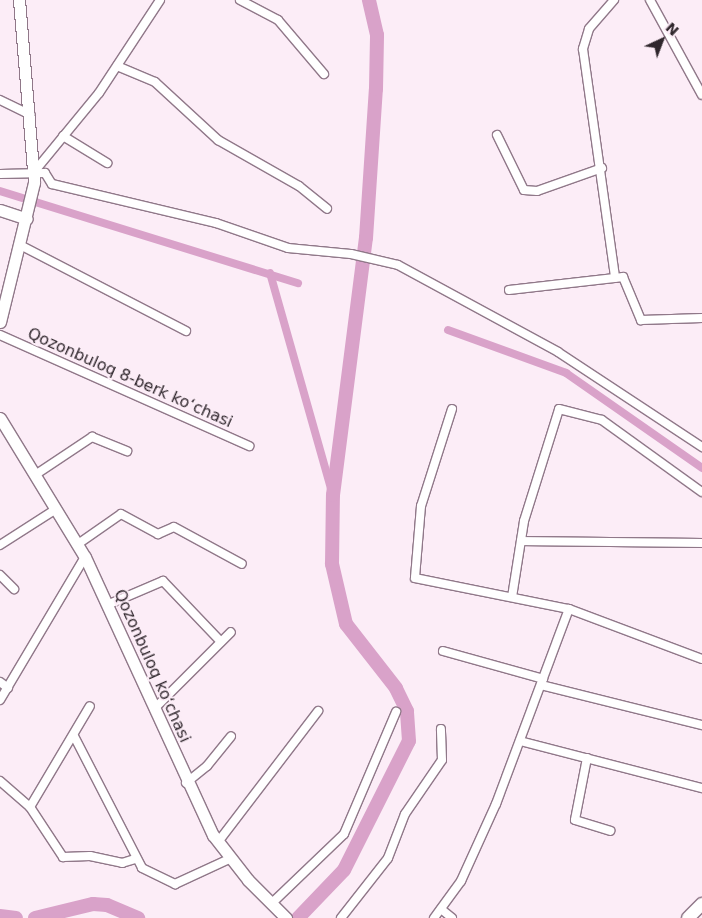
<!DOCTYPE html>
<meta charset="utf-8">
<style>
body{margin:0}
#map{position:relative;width:702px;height:918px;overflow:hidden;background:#fcedf7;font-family:"DejaVu Sans",sans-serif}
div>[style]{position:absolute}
.canal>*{height:8px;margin:-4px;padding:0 4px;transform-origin:4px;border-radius:4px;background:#d9a2c9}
.river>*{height:14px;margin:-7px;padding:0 7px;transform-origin:7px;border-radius:7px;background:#d9a2c9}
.roads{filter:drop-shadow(1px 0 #907889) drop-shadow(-1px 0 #907889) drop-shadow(0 1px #907889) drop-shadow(0 -1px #907889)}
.minor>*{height:8px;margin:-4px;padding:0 4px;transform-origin:4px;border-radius:4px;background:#fff}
.secondary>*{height:11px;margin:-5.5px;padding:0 5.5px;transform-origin:5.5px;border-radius:5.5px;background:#fff}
.primary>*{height:12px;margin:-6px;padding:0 6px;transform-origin:6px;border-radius:6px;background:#fff}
span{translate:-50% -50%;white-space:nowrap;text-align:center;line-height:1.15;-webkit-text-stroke:4px #fcedf7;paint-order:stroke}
.street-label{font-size:16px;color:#2f262c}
.north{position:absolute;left:637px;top:15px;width:50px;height:50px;-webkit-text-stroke:4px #fcedf7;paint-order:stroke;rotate:43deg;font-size:14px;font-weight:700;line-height:20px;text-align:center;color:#2f262c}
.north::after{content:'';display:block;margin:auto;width:18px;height:22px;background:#2f262c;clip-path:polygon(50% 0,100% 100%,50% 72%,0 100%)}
</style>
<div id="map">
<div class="canal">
<div style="left:0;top:191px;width:312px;rotate:17.2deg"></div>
<div style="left:270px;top:273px;width:231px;rotate:74.2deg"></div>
<div style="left:448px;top:330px;width:126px;rotate:20deg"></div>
<div style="left:566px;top:373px;width:166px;rotate:34.9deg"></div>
</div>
<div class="river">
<div style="left:0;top:916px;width:16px;rotate:7deg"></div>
<div style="left:35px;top:918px;width:60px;rotate:-13.6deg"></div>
<div style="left:93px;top:904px;width:14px;rotate:4deg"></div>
<div style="left:107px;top:905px;width:34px;rotate:23deg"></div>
<div style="left:298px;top:918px;width:66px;rotate:-46.2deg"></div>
<div style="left:344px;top:870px;width:144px;rotate:-63.3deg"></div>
<div style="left:409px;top:741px;width:30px;rotate:-94deg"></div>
<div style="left:407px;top:711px;width:25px;rotate:-116deg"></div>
<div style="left:396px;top:688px;width:81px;rotate:-128deg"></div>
<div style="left:346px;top:624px;width:62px;rotate:-103.1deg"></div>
<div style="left:332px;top:564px;width:69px;rotate:-89.2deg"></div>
<div style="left:333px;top:495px;width:259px;rotate:-82.7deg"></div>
<div style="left:366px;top:238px;width:149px;rotate:-86.2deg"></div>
<div style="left:376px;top:89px;width:54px;rotate:-88.9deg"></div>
<div style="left:377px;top:35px;width:36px;rotate:-103deg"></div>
</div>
<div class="roads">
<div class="minor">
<div style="left:240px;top:0;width:43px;rotate:27.8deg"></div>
<div style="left:278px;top:20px;width:71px;rotate:49.6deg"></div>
<div style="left:614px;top:0;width:38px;rotate:131deg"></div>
<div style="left:589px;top:29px;width:21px;rotate:107deg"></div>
<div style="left:583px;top:49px;width:231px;rotate:82deg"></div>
<div style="left:650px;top:0;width:108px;rotate:61.3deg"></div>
<div style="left:117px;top:66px;width:41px;rotate:22.8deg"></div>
<div style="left:155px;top:82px;width:86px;rotate:42.6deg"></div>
<div style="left:218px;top:140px;width:93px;rotate:29.6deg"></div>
<div style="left:299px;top:186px;width:36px;rotate:39deg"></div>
<div style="left:0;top:100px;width:34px;rotate:26deg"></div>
<div style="left:497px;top:135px;width:61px;rotate:63.9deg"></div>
<div style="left:524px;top:190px;width:13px;rotate:4deg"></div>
<div style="left:537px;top:191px;width:69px;rotate:-19.5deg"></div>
<div style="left:63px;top:136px;width:52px;rotate:31.5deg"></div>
<div style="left:34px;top:172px;width:102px;rotate:-50.6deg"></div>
<div style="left:99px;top:93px;width:111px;rotate:-56.7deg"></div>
<div style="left:0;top:174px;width:45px;rotate:-1.3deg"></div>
<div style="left:45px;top:173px;width:13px;rotate:58deg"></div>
<div style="left:52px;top:184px;width:169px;rotate:13.4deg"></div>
<div style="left:216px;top:223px;width:76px;rotate:19.1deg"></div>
<div style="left:288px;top:248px;width:63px;rotate:5.4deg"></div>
<div style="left:351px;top:254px;width:48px;rotate:13.2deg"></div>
<div style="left:398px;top:265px;width:182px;rotate:28.5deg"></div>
<div style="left:558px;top:352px;width:173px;rotate:33.4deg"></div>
<div style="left:20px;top:245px;width:187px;rotate:27.4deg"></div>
<div style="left:509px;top:290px;width:115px;rotate:-6.5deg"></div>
<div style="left:623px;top:277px;width:47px;rotate:67.3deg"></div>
<div style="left:641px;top:320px;width:61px;rotate:-1.9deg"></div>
<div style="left:0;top:335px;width:273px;rotate:24deg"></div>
<div style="left:452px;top:409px;width:102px;rotate:107.7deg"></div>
<div style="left:421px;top:506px;width:72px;rotate:94.8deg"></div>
<div style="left:415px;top:578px;width:157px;rotate:11.4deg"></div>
<div style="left:569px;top:609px;width:142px;rotate:20.6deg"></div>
<div style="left:35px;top:475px;width:69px;rotate:-33.7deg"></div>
<div style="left:92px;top:437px;width:38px;rotate:22deg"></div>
<div style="left:521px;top:541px;width:181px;rotate:0.6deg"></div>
<div style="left:78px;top:544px;width:52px;rotate:-34.9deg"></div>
<div style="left:121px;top:514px;width:42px;rotate:28.4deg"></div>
<div style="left:158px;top:534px;width:17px;rotate:-24deg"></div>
<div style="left:174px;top:527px;width:77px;rotate:28.6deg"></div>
<div style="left:0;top:545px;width:67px;rotate:-32.7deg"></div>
<div style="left:0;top:575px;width:20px;rotate:45deg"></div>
<div style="left:512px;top:597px;width:77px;rotate:-81deg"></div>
<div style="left:524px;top:521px;width:117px;rotate:-72.6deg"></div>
<div style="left:559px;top:409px;width:44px;rotate:14.3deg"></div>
<div style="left:602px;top:420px;width:123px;rotate:35.8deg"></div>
<div style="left:107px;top:605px;width:61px;rotate:-23.2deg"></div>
<div style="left:163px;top:581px;width:84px;rotate:46.4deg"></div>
<div style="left:443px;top:651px;width:104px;rotate:15.6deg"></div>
<div style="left:0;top:682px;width:10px;rotate:37deg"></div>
<div style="left:541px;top:685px;width:166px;rotate:14deg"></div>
<div style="left:0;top:700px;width:166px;rotate:-59.3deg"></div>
<div style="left:155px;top:708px;width:107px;rotate:-45deg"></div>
<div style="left:74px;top:736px;width:148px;rotate:62.7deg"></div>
<div style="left:142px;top:868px;width:37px;rotate:26deg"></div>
<div style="left:175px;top:884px;width:60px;rotate:-24.8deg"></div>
<div style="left:520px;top:741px;width:188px;rotate:14.5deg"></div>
<div style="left:587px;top:758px;width:63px;rotate:101deg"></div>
<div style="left:575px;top:820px;width:37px;rotate:17deg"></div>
<div style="left:0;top:781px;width:40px;rotate:41deg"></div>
<div style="left:30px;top:807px;width:60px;rotate:56.6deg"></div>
<div style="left:63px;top:857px;width:27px;rotate:-2deg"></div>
<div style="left:90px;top:856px;width:33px;rotate:12deg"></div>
<div style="left:122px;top:863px;width:14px;rotate:-17deg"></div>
<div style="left:186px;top:783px;width:27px;rotate:-39deg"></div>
<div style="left:207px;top:766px;width:38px;rotate:-51deg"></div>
<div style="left:30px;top:807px;width:117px;rotate:-59.3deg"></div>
<div style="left:218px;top:842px;width:165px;rotate:-52.6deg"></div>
<div style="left:271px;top:904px;width:101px;rotate:-43.8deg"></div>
<div style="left:344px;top:834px;width:133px;rotate:-66.9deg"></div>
<div style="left:441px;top:909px;width:14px;rotate:39deg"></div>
<div style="left:341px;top:918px;width:76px;rotate:-51.9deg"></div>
<div style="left:388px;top:858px;width:47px;rotate:-68.9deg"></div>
<div style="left:405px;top:814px;width:65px;rotate:-55.6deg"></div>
<div style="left:442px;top:760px;width:31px;rotate:-92deg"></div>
<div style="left:434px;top:918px;width:46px;rotate:-53.9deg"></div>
<div style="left:461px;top:881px;width:85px;rotate:-65.6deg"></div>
<div style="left:496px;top:804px;width:208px;rotate:-69.5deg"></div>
</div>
<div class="secondary">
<div style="left:0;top:210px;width:28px;rotate:18deg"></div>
<div style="left:0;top:322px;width:144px;rotate:-76.3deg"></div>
<div style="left:34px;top:182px;width:183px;rotate:-94.7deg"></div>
<div style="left:0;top:418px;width:163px;rotate:58.6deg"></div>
<div style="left:85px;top:557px;width:306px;rotate:65.3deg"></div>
<div style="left:213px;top:835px;width:57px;rotate:52.1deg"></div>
<div style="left:248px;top:880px;width:54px;rotate:45deg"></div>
</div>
<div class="primary">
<div style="left:688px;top:918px;width:20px;rotate:-45deg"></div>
</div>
</div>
<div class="street-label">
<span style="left:130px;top:378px;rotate:24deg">Qozonbuloq 8-berk koʻchasi</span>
<span style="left:152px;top:666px;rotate:66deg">Qozonbuloq koʻchasi</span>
</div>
<div class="north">N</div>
</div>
